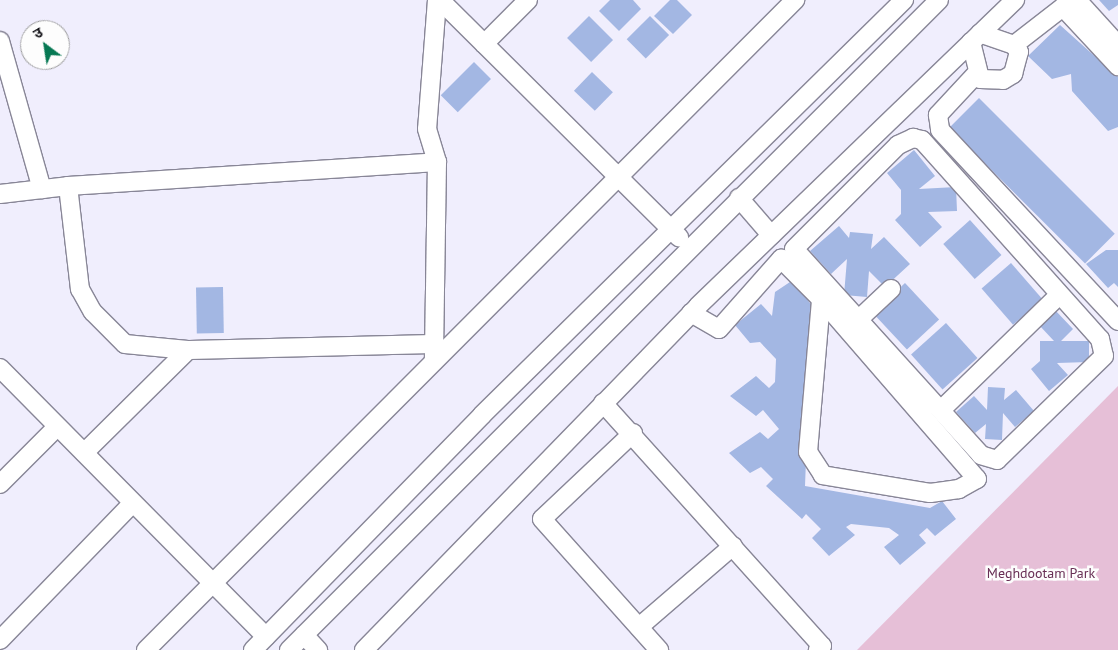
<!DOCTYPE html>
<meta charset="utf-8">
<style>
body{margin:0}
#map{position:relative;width:1118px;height:650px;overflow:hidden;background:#f0eefd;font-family:"PT Sans","Noto Sans Devanagari",sans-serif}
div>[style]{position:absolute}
.green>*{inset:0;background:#e6bfd7}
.building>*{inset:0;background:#a3b7e3;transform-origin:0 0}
.roads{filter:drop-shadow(1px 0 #888697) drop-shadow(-1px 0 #888697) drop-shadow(0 1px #888697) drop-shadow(0 -1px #888697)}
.minor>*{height:18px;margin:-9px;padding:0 9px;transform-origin:9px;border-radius:9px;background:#fff}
span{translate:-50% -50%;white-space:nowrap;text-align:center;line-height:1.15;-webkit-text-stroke:5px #fdfdfd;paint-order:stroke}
.park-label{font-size:14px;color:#682f55}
.north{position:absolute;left:20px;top:20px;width:50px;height:50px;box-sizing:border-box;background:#fdfdfd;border:1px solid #9f9fa1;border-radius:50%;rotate:329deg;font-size:14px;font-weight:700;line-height:20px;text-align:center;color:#121117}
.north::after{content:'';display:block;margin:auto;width:18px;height:22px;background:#067853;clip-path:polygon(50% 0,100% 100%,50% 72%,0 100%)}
</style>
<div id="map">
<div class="green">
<div style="clip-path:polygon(1118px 386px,1118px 650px,857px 650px)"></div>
</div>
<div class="building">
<div style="clip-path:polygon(610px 0,633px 0,641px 9px,619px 31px,599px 11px)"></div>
<div style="clip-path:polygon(670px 0,677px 0,692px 15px,673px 34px,654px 16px)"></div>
<div style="clip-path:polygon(1099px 0,1118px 0,1118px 5px,1109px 11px)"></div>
<div style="left:589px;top:16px;width:34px;height:31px;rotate:45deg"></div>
<div style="left:650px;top:16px;width:27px;height:33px;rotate:45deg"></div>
<div style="clip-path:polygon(1060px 25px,1118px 77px,1118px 127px,1108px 131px,1072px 91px,1071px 74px,1052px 79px,1028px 56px)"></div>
<div style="left:474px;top:62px;width:24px;height:47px;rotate:45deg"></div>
<div style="left:592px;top:72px;width:29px;height:26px;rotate:44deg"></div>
<div style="left:979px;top:98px;width:192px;height:42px;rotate:45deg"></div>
<div style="clip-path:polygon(914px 150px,935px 176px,919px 189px,956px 187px,957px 211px,928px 212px,942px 227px,920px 247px,895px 220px,901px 214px,901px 190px,887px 173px)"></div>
<div style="left:970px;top:220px;width:47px;height:36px;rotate:48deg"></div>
<div style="clip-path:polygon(839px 226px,849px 238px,850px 232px,873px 234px,871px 249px,884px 237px,910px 264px,885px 287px,869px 271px,867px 297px,844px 295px,847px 259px,831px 274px,810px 251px)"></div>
<div style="clip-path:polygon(1106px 250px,1118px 250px,1118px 287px,1114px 283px,1108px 288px,1086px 264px)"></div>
<div style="left:1011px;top:263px;width:48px;height:39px;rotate:49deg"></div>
<div style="clip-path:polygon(793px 280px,812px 306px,805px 486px,930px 508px,942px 501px,956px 519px,935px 536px,927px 528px,919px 535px,926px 543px,900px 565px,884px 547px,899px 535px,889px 528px,851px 524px,846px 527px,855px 535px,829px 556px,812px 538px,821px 529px,806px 514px,802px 519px,766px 486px,773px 479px,761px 467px,750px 473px,729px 453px,760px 432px,768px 439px,779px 429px,763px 410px,756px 416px,730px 396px,756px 376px,769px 388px,775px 382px,776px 359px,760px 342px,750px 343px,735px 325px,761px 304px,772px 316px,775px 292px)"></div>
<div style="left:905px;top:283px;width:50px;height:44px;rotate:47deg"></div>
<div style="left:223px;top:287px;width:46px;height:27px;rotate:89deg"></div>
<div style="clip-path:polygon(1055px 310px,1073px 329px,1061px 341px,1089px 341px,1089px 362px,1057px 363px,1068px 375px,1049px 391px,1031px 369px,1040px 361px,1040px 341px,1054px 341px,1039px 325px)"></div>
<div style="left:946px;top:323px;width:47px;height:47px;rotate:48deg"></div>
<div style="clip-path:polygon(988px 387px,1005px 388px,1004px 400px,1016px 390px,1034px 411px,1015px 427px,1003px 413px,1002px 440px,985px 439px,986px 424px,975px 433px,956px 412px,974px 396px,987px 410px)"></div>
</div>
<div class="roads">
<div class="minor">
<div style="left:437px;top:0;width:129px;rotate:94.4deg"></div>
<div style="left:427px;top:129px;width:34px;rotate:73deg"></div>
<div style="left:440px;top:0;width:337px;rotate:44.8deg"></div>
<div style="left:1077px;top:0;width:61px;rotate:47.7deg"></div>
<div style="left:0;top:41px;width:154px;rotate:74.2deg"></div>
<div style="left:971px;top:42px;width:38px;rotate:76deg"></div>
<div style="left:980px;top:79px;width:23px;rotate:2deg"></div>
<div style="left:1003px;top:80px;width:12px;rotate:-31deg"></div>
<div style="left:1013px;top:74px;width:23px;rotate:-75deg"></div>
<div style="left:1019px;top:52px;width:9px;rotate:-126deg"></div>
<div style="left:1014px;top:45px;width:36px;rotate:-161deg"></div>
<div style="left:484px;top:44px;width:62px;rotate:-45deg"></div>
<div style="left:1014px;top:45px;width:62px;rotate:-37.8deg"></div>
<div style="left:1063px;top:7px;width:81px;rotate:47deg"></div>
<div style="left:978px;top:72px;width:59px;rotate:132.9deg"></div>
<div style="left:938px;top:115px;width:15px;rotate:82deg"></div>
<div style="left:940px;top:130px;width:261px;rotate:47deg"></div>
<div style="left:913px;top:138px;width:9px;rotate:13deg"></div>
<div style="left:922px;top:140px;width:267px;rotate:48.2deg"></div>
<div style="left:1100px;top:339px;width:17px;rotate:77deg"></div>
<div style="left:1104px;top:356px;width:149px;rotate:135.8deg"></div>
<div style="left:997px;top:460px;width:17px;rotate:-163deg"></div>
<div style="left:981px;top:455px;width:278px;rotate:-132.2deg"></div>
<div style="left:794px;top:249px;width:147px;rotate:-45deg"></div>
<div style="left:898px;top:145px;width:17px;rotate:-25deg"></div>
<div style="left:68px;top:186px;width:104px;rotate:83.4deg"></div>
<div style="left:80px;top:289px;width:26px;rotate:61deg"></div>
<div style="left:93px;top:312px;width:45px;rotate:45deg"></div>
<div style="left:125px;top:344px;width:63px;rotate:5.4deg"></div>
<div style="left:188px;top:350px;width:146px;rotate:135.3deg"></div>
<div style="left:0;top:194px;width:68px;rotate:-6.7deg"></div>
<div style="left:68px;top:186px;width:370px;rotate:-3.7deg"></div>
<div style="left:437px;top:162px;width:199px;rotate:90.9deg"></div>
<div style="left:739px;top:198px;width:49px;rotate:49.1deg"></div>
<div style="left:691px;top:313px;width:32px;rotate:30deg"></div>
<div style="left:719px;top:329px;width:94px;rotate:-48.5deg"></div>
<div style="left:781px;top:259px;width:57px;rotate:45deg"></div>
<div style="left:821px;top:299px;width:238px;rotate:49.1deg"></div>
<div style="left:977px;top:479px;width:21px;rotate:151deg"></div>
<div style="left:959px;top:489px;width:29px;rotate:172deg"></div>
<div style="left:930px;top:493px;width:109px;rotate:-170.5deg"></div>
<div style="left:823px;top:475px;width:27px;rotate:-123deg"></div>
<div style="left:808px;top:452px;width:154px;rotate:-85.1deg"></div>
<div style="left:859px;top:319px;width:44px;rotate:-43.2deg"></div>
<div style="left:188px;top:350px;width:246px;rotate:-1.4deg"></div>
<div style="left:0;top:368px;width:378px;rotate:45.3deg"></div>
<div style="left:603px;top:403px;width:327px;rotate:48deg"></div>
<div style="left:822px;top:646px;width:6px;rotate:135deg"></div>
<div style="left:942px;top:409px;width:162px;rotate:-44.2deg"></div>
<div style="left:633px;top:433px;width:125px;rotate:136.6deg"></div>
<div style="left:542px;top:519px;width:176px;rotate:48.2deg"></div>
<div style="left:0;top:484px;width:81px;rotate:-45deg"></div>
<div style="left:639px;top:627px;width:124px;rotate:-40.8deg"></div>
<div style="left:304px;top:635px;width:21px;rotate:47deg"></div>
<div style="left:0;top:640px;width:190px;rotate:-45.9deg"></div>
<div style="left:146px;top:650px;width:919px;rotate:-45.04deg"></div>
<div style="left:253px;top:650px;width:328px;rotate:-45.7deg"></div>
<div style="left:482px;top:415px;width:592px;rotate:-44.52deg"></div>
<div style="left:289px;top:650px;width:919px;rotate:-45deg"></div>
<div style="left:364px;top:650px;width:479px;rotate:-45.8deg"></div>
<div style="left:698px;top:306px;width:441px;rotate:-44deg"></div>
</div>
</div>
<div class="park-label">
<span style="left:1041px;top:573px">Meghdootam Park</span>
</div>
<div class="north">उ</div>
</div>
